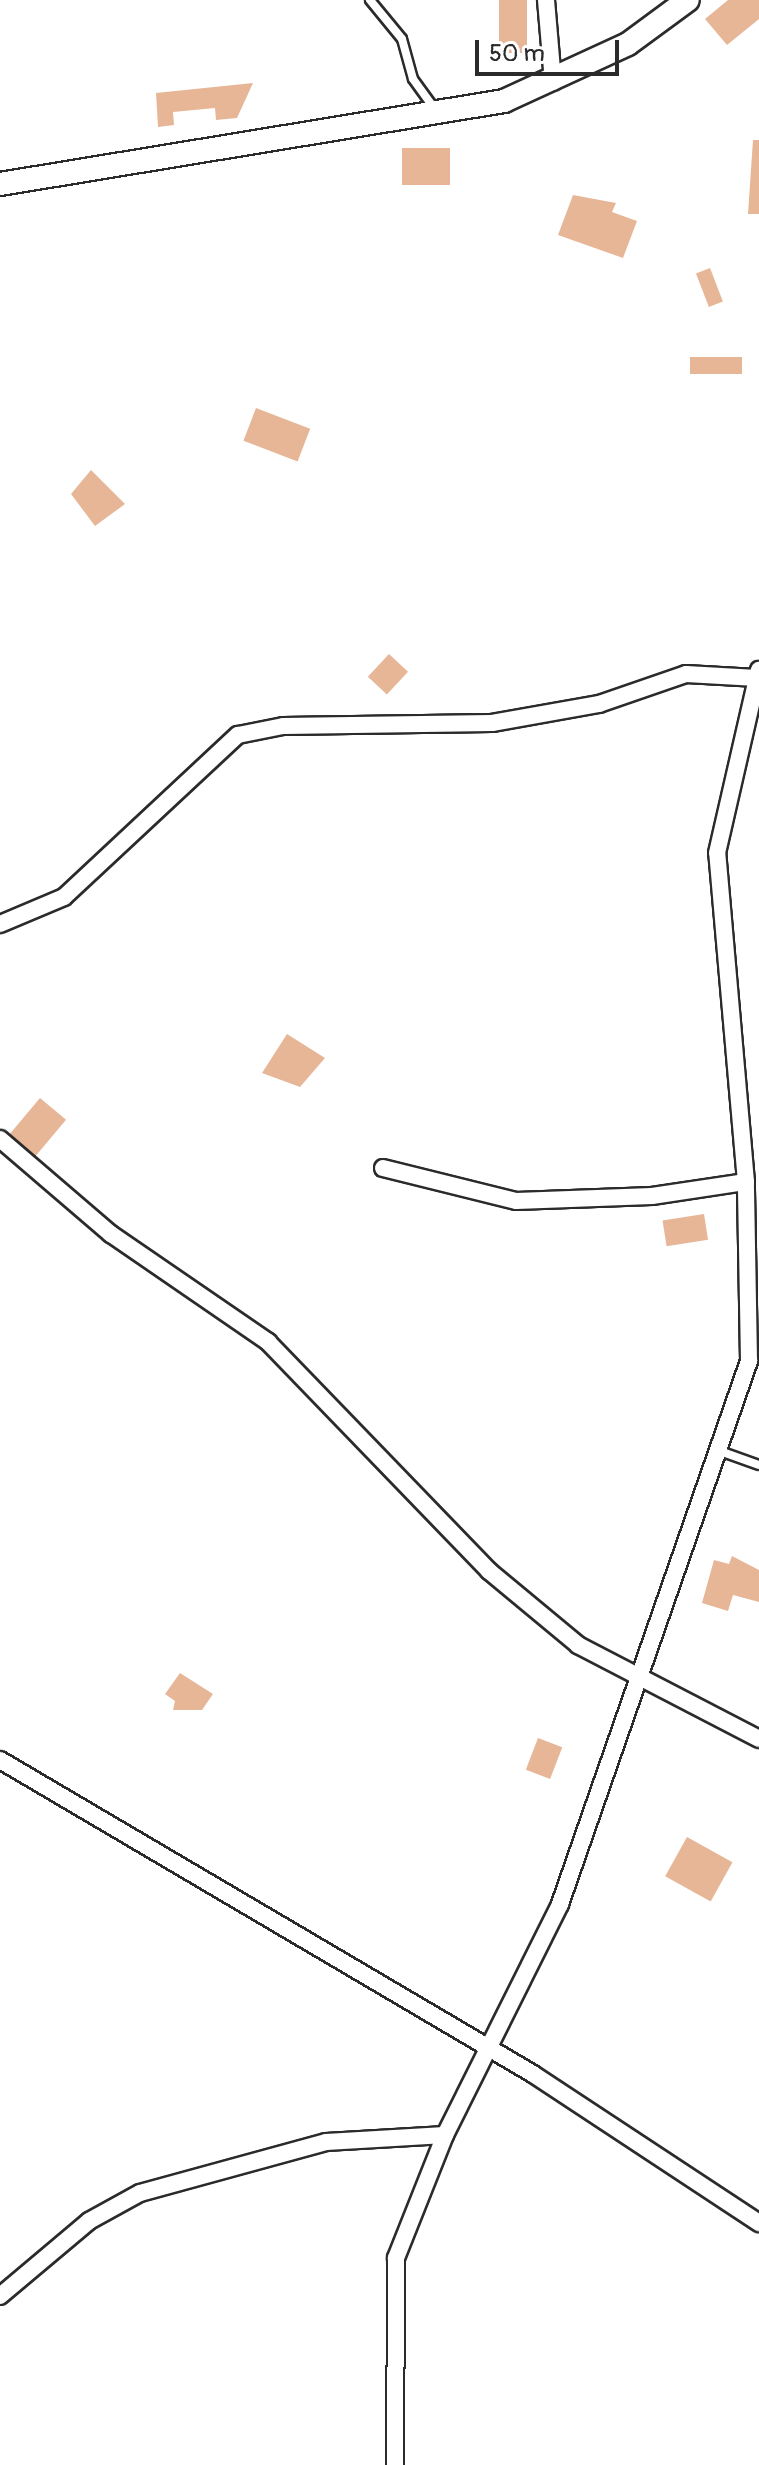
<!DOCTYPE html>
<style>
body{margin:0}
#map{position:relative;width:759px;height:2465px;overflow:hidden;background:#fff;font-family:Pangolin,sans-serif}
div>[style]{position:absolute}
.building>*{inset:0;background:#e6b697;transform-origin:0 0}
.roads{filter:drop-shadow(2px 0 #2b2b2b) drop-shadow(-2px 0 #2b2b2b) drop-shadow(0 2px #2b2b2b) drop-shadow(0 -2px #2b2b2b)}
.service>*{height:8px;margin:-4px;padding:0 4px;transform-origin:4px;border-radius:4px;background:#fff}
.minor>*{height:16px;margin:-8px;padding:0 8px;transform-origin:8px;border-radius:8px;background:#fff}
.secondary>*{height:22px;margin:-11px;padding:0 11px;transform-origin:11px;border-radius:11px;background:#fff}
span{translate:-50% -50%;white-space:nowrap;text-align:center;line-height:1.15;-webkit-text-stroke:6px #fff;paint-order:stroke}
.scale{position:absolute;left:475px;top:40px;width:144px;height:36px;box-sizing:border-box;border:4px solid #2b2b2b;border-top:0;padding-left:10px;font-size:24px;line-height:28px;white-space:nowrap;color:#2b2b2b;-webkit-text-stroke:6px #fff;paint-order:stroke}
</style>
<div id="map">
<div class="building">
<div style="left:499px;top:0;width:28px;height:53px"></div>
<div style="clip-path:polygon(728px 0,759px 0,759px 19px,727px 45px,705px 19px)"></div>
<div style="clip-path:polygon(253px 83px,237px 118px,216px 120px,215px 108px,173px 112px,174px 125px,158px 127px,156px 93px)"></div>
<div style="clip-path:polygon(753px 140px,759px 140px,759px 214px,748px 214px)"></div>
<div style="left:450px;top:148px;width:37px;height:48px;rotate:90deg"></div>
<div style="clip-path:polygon(573px 195px,616px 203px,612px 212px,637px 221px,623px 258px,558px 235px)"></div>
<div style="left:710px;top:268px;width:36px;height:15px;rotate:69deg"></div>
<div style="left:742px;top:357px;width:17px;height:52px;rotate:90deg"></div>
<div style="left:256px;top:408px;width:58px;height:35px;rotate:21deg"></div>
<div style="clip-path:polygon(91px 470px,125px 504px,95px 526px,71px 494px)"></div>
<div style="left:389px;top:654px;width:26px;height:31px;rotate:43deg"></div>
<div style="clip-path:polygon(287px 1034px,325px 1058px,300px 1087px,262px 1073px)"></div>
<div style="left:40px;top:1098px;width:34px;height:48px;rotate:40deg"></div>
<div style="left:704px;top:1214px;width:26px;height:42px;rotate:81deg"></div>
<div style="clip-path:polygon(732px 1556px,759px 1570px,759px 1602px,733px 1595px,728px 1611px,702px 1603px,714px 1560px,729px 1564px)"></div>
<div style="clip-path:polygon(180px 1673px,213px 1694px,202px 1710px,173px 1710px,175px 1701px,165px 1694px)"></div>
<div style="left:538px;top:1738px;width:26px;height:34px;rotate:21deg"></div>
<div style="left:687px;top:1837px;width:52px;height:45px;rotate:29deg"></div>
</div>
<div class="roads">
<div class="service">
<div style="left:370px;top:0;width:50px;rotate:50.6deg"></div>
<div style="left:402px;top:39px;width:41px;rotate:74.6deg"></div>
<div style="left:413px;top:79px;width:39px;rotate:54deg"></div>
<div style="left:720px;top:1451px;width:41px;rotate:19.7deg"></div>
</div>
<div class="minor">
<div style="left:546px;top:0;width:82px;rotate:85.1deg"></div>
<div style="left:0;top:924px;width:69px;rotate:-22.9deg"></div>
<div style="left:64px;top:897px;width:238px;rotate:-43deg"></div>
<div style="left:238px;top:735px;width:46px;rotate:-11.3deg"></div>
<div style="left:283px;top:726px;width:209px;rotate:-0.8deg"></div>
<div style="left:492px;top:723px;width:109px;rotate:-10.1deg"></div>
<div style="left:599px;top:704px;width:92px;rotate:-19deg"></div>
<div style="left:686px;top:674px;width:71px;rotate:3.2deg"></div>
<div style="left:0;top:1139px;width:146px;rotate:40.6deg"></div>
<div style="left:111px;top:1234px;width:191px;rotate:34.5deg"></div>
<div style="left:268px;top:1342px;width:318px;rotate:46deg"></div>
<div style="left:489px;top:1571px;width:116px;rotate:39.7deg"></div>
<div style="left:578px;top:1645px;width:204px;rotate:27.4deg"></div>
<div style="left:383px;top:1168px;width:137px;rotate:13.9deg"></div>
<div style="left:516px;top:1201px;width:136px;rotate:-2.1deg"></div>
<div style="left:652px;top:1196px;width:95px;rotate:-8.5deg"></div>
<div style="left:0;top:1760px;width:619px;rotate:30.5deg"></div>
<div style="left:533px;top:2074px;width:271px;rotate:33.4deg"></div>
<div style="left:0;top:2296px;width:116px;rotate:-40.1deg"></div>
<div style="left:89px;top:2221px;width:58px;rotate:-28.8deg"></div>
<div style="left:140px;top:2193px;width:193px;rotate:-15.3deg"></div>
<div style="left:326px;top:2142px;width:119px;rotate:-3.4deg"></div>
<div style="left:395px;top:2465px;width:207px;rotate:-89.7deg"></div>
<div style="left:396px;top:2258px;width:132px;rotate:-68.3deg"></div>
<div style="left:445px;top:2135px;width:258px;rotate:-63.5deg"></div>
<div style="left:560px;top:1904px;width:575px;rotate:-70.81deg"></div>
<div style="left:749px;top:1361px;width:179px;rotate:-91deg"></div>
<div style="left:746px;top:1182px;width:330px;rotate:-95deg"></div>
<div style="left:717px;top:853px;width:188px;rotate:-77.1deg"></div>
</div>
<div class="secondary">
<div style="left:0;top:184px;width:511px;rotate:-9.35deg"></div>
<div style="left:504px;top:101px;width:136px;rotate:-24.7deg"></div>
<div style="left:628px;top:44px;width:74px;rotate:-36.3deg"></div>
</div>
</div>
<div class="scale">50 m</div>
</div>
